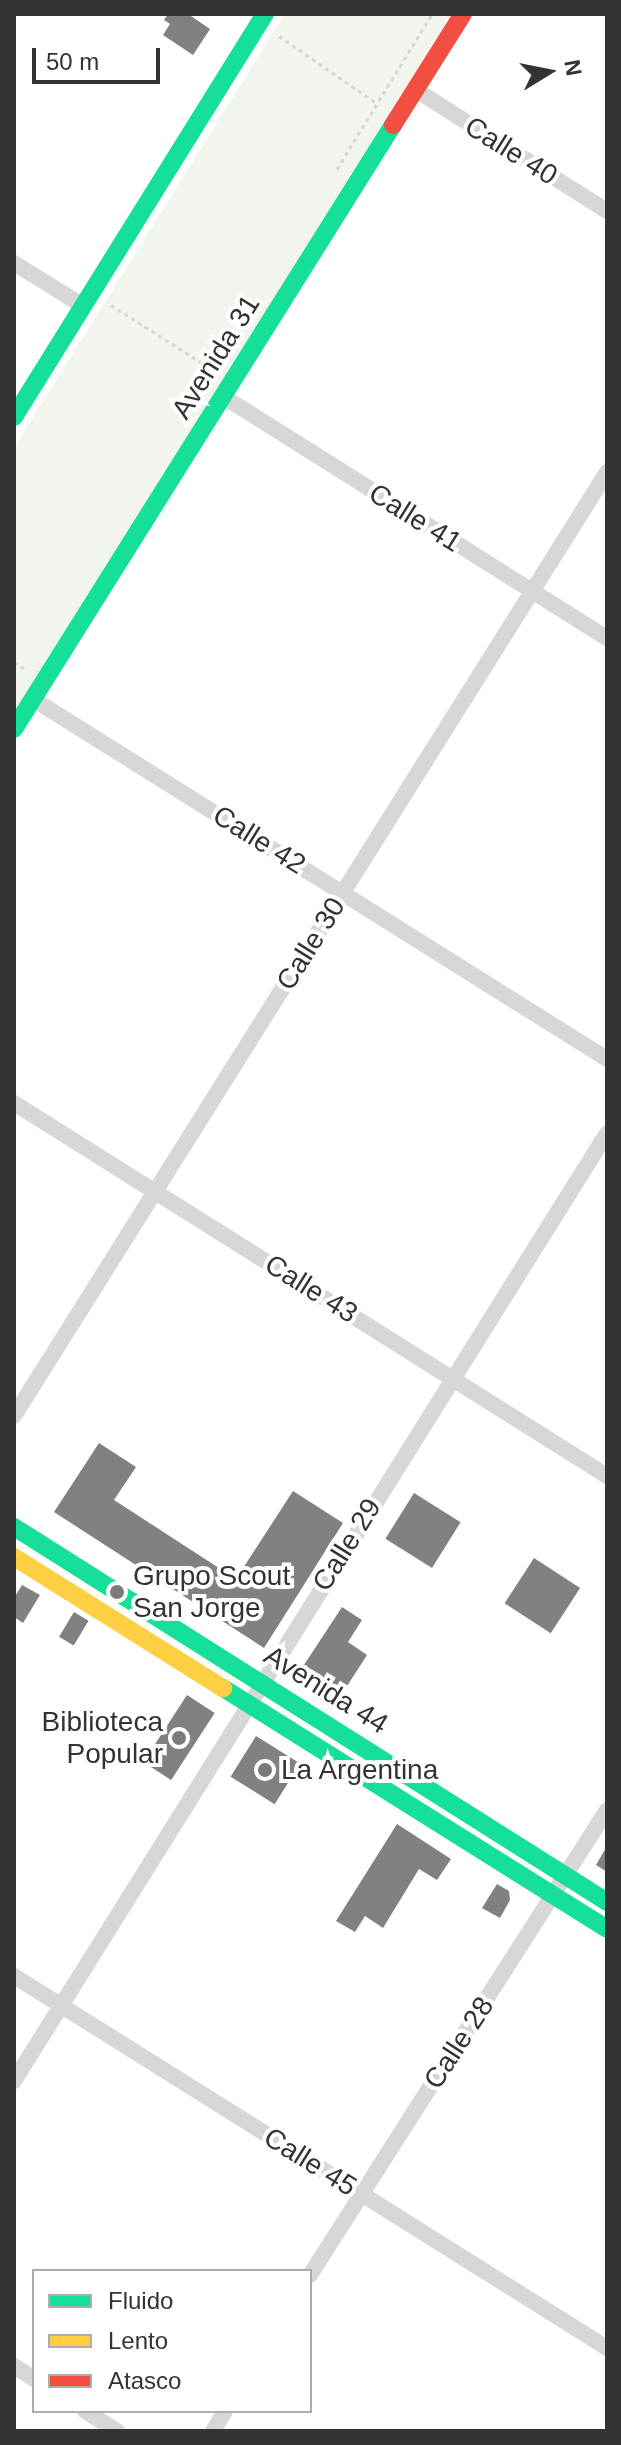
<!DOCTYPE html>
<style>
body{margin:0}
#map{position:relative;width:621px;height:2445px;overflow:hidden;background:#fff;font-family:Arial,sans-serif}
div>[style]{position:absolute}
.green>*{inset:0;background:#f1f5ed}
.building>*{inset:0;background:#818181;transform-origin:0 0}
.path>*{height:3px;margin-top:-1.5px;transform-origin:0;background:repeating-linear-gradient(90deg,#d6d6d6 0 4px,transparent 0 8px)}
.street>*{height:16px;margin:-8px;padding:0 8px;transform-origin:8px;border-radius:8px;background:#d7d7d7}
.fast>*{height:18px;margin:-9px;padding:0 9px;transform-origin:9px;border-radius:9px;background:#16e098}
.slow>*{height:18px;margin:-9px;padding:0 9px;transform-origin:9px;border-radius:9px;background:#ffcf43}
.jam>*{height:18px;margin:-9px;padding:0 9px;transform-origin:9px;border-radius:9px;background:#f24e42}
.dots>*{width:22px;height:22px;translate:-50% -50%;box-sizing:border-box;border:4px solid #fff;border-radius:50%}
span{translate:-50% -50%;white-space:nowrap;text-align:center;line-height:1.15;-webkit-text-stroke:8px #fff;paint-order:stroke}
.street-label{font-size:28px;color:#333}
.poi-label{font-size:28px;color:#333}
.left{translate:0 -50%;text-align:left}
.right{translate:-100% -50%;text-align:right}
.frame{position:absolute;inset:0;border:16px solid #333;pointer-events:none}
.legend{position:absolute;left:32px;top:2269px;width:280px;height:144px;box-sizing:border-box;background:#fff;border:2px solid #adadad;margin:0;padding:10px 14px;list-style:none;font-size:24px;color:#333}
.legend li{display:flex;align-items:center;gap:16px;height:40px}
.legend b{width:40px;border:2px solid #adadad}
.north{position:absolute;left:509px;top:32px;width:80px;height:80px;-webkit-text-stroke:6px #fff;paint-order:stroke;rotate:80deg;font-size:22px;font-weight:700;line-height:32px;text-align:center;color:#333}
.north::after{content:'';display:block;margin:auto;width:28px;height:36px;background:#333;clip-path:polygon(50% 0,100% 100%,50% 72%,0 100%)}
.scale{position:absolute;left:32px;top:48px;width:128px;height:36px;box-sizing:border-box;border:4px solid #333;border-top:0;padding-left:10px;font-size:24px;line-height:28px;white-space:nowrap;color:#333;-webkit-text-stroke:6px #fff;paint-order:stroke}
</style>
<div id="map">
<div class="green">
<div style="clip-path:polygon(285px 14px,451px 14px,14px 714px,14px 448px)"></div>
</div>
<div class="building">
<div style="clip-path:polygon(168px 14px,188px 14px,210px 29px,193px 55px,163px 35px,170px 24px,164px 20px)"></div>
<div style="clip-path:polygon(99px 1443px,136px 1467px,114px 1500px,236px 1579px,293px 1491px,343px 1523px,264px 1648px,54px 1512px)"></div>
<div style="left:414px;top:1493px;width:55px;height:54px;rotate:32deg"></div>
<div style="left:534px;top:1558px;width:55px;height:54px;rotate:33deg"></div>
<div style="clip-path:polygon(22px 1585px,40px 1595px,23px 1623px,14px 1617px,14px 1598px)"></div>
<div style="clip-path:polygon(342px 1607px,362px 1620px,348px 1642px,367px 1655px,340px 1697px,300px 1671px)"></div>
<div style="left:74px;top:1612px;width:17px;height:29px;rotate:31deg"></div>
<div style="left:187px;top:1695px;width:33px;height:80px;rotate:33deg"></div>
<div style="left:256px;top:1736px;width:52px;height:48px;rotate:32deg"></div>
<div style="clip-path:polygon(397px 1824px,451px 1859px,437px 1880px,419px 1869px,383px 1928px,365px 1916px,355px 1932px,336px 1921px)"></div>
<div style="clip-path:polygon(607px 1846px,607px 1872px,596px 1865px)"></div>
<div style="clip-path:polygon(497px 1884px,509px 1891px,510px 1900px,500px 1918px,482px 1908px)"></div>
</div>
<div class="path">
<div style="left:279px;top:36px;width:120px;rotate:34.5deg"></div>
<div style="left:337px;top:169px;width:182px;rotate:-58.5deg"></div>
<div style="left:111px;top:305px;width:121px;rotate:32.5deg"></div>
<div style="left:14px;top:662px;width:12px;rotate:31deg"></div>
</div>
<div class="street">
<div style="left:416px;top:90px;width:226px;rotate:32.4deg"></div>
<div style="left:14px;top:263px;width:81px;rotate:31.9deg"></div>
<div style="left:224px;top:397px;width:453px;rotate:32.2deg"></div>
<div style="left:33px;top:699px;width:678px;rotate:32.1deg"></div>
<div style="left:14px;top:1103px;width:701px;rotate:32.17deg"></div>
<div style="left:14px;top:1416px;width:1115px;rotate:-57.86deg"></div>
<div style="left:14px;top:1976px;width:700px;rotate:32.1deg"></div>
<div style="left:14px;top:2081px;width:1118px;rotate:-57.97deg"></div>
<div style="left:310px;top:2275px;width:552px;rotate:-57.43deg"></div>
<div style="left:14px;top:2366px;width:24px;rotate:33deg"></div>
<div style="left:85px;top:2411px;width:38px;rotate:32deg"></div>
<div style="left:213px;top:2431px;width:23px;rotate:-59deg"></div>
</div>
<div class="fast">
<div style="left:14px;top:417px;width:475px;rotate:-58.1deg"></div>
<div style="left:14px;top:729px;width:713px;rotate:-57.89deg"></div>
<div style="left:14px;top:1527px;width:702px;rotate:32.31deg"></div>
<div style="left:223px;top:1688px;width:453px;rotate:32.1deg"></div>
</div>
<div class="slow">
<div style="left:14px;top:1557px;width:247px;rotate:32.1deg"></div>
</div>
<div class="jam">
<div style="left:393px;top:125px;width:131px;rotate:-57.8deg"></div>
</div>
<div class="dots">
<div style="left:117px;top:1592px;background:#7a7a7a"></div>
<div style="left:179px;top:1738px;background:#7a7a7a"></div>
<div style="left:265px;top:1770px;background:#7a7a7a"></div>
</div>
<div class="street-label">
<span style="left:511px;top:151px;rotate:32deg">Calle 40</span>
<span style="left:216px;top:357px;rotate:-58deg">Avenida 31</span>
<span style="left:415px;top:518px;rotate:32deg">Calle 41</span>
<span style="left:259px;top:840px;rotate:32deg">Calle 42</span>
<span style="left:311px;top:944px;rotate:-58deg">Calle 30</span>
<span style="left:311px;top:1289px;rotate:32deg">Calle 43</span>
<span style="left:347px;top:1545px;rotate:-58deg">Calle 29</span>
<span style="left:326px;top:1690px;rotate:32deg">Avenida 44</span>
<span style="left:459px;top:2043px;rotate:-57deg">Calle 28</span>
<span style="left:310px;top:2162px;rotate:32deg">Calle 45</span>
</div>
<div class="poi-label">
<span class="left" style="left:133px;top:1592px">Grupo Scout<br>San Jorge</span>
<span class="right" style="left:163px;top:1738px">Biblioteca<br>Popular</span>
<span class="left" style="left:281px;top:1770px">La Argentina</span>
</div>
<div class="frame"></div>
<ul class="legend">
<li><b style="height:10px;background:#16e098"></b>Fluido</li>
<li><b style="height:10px;background:#ffcf43"></b>Lento</li>
<li><b style="height:10px;background:#f24e42"></b>Atasco</li>
</ul>
<div class="north">N</div>
<div class="scale">50 m</div>
</div>
